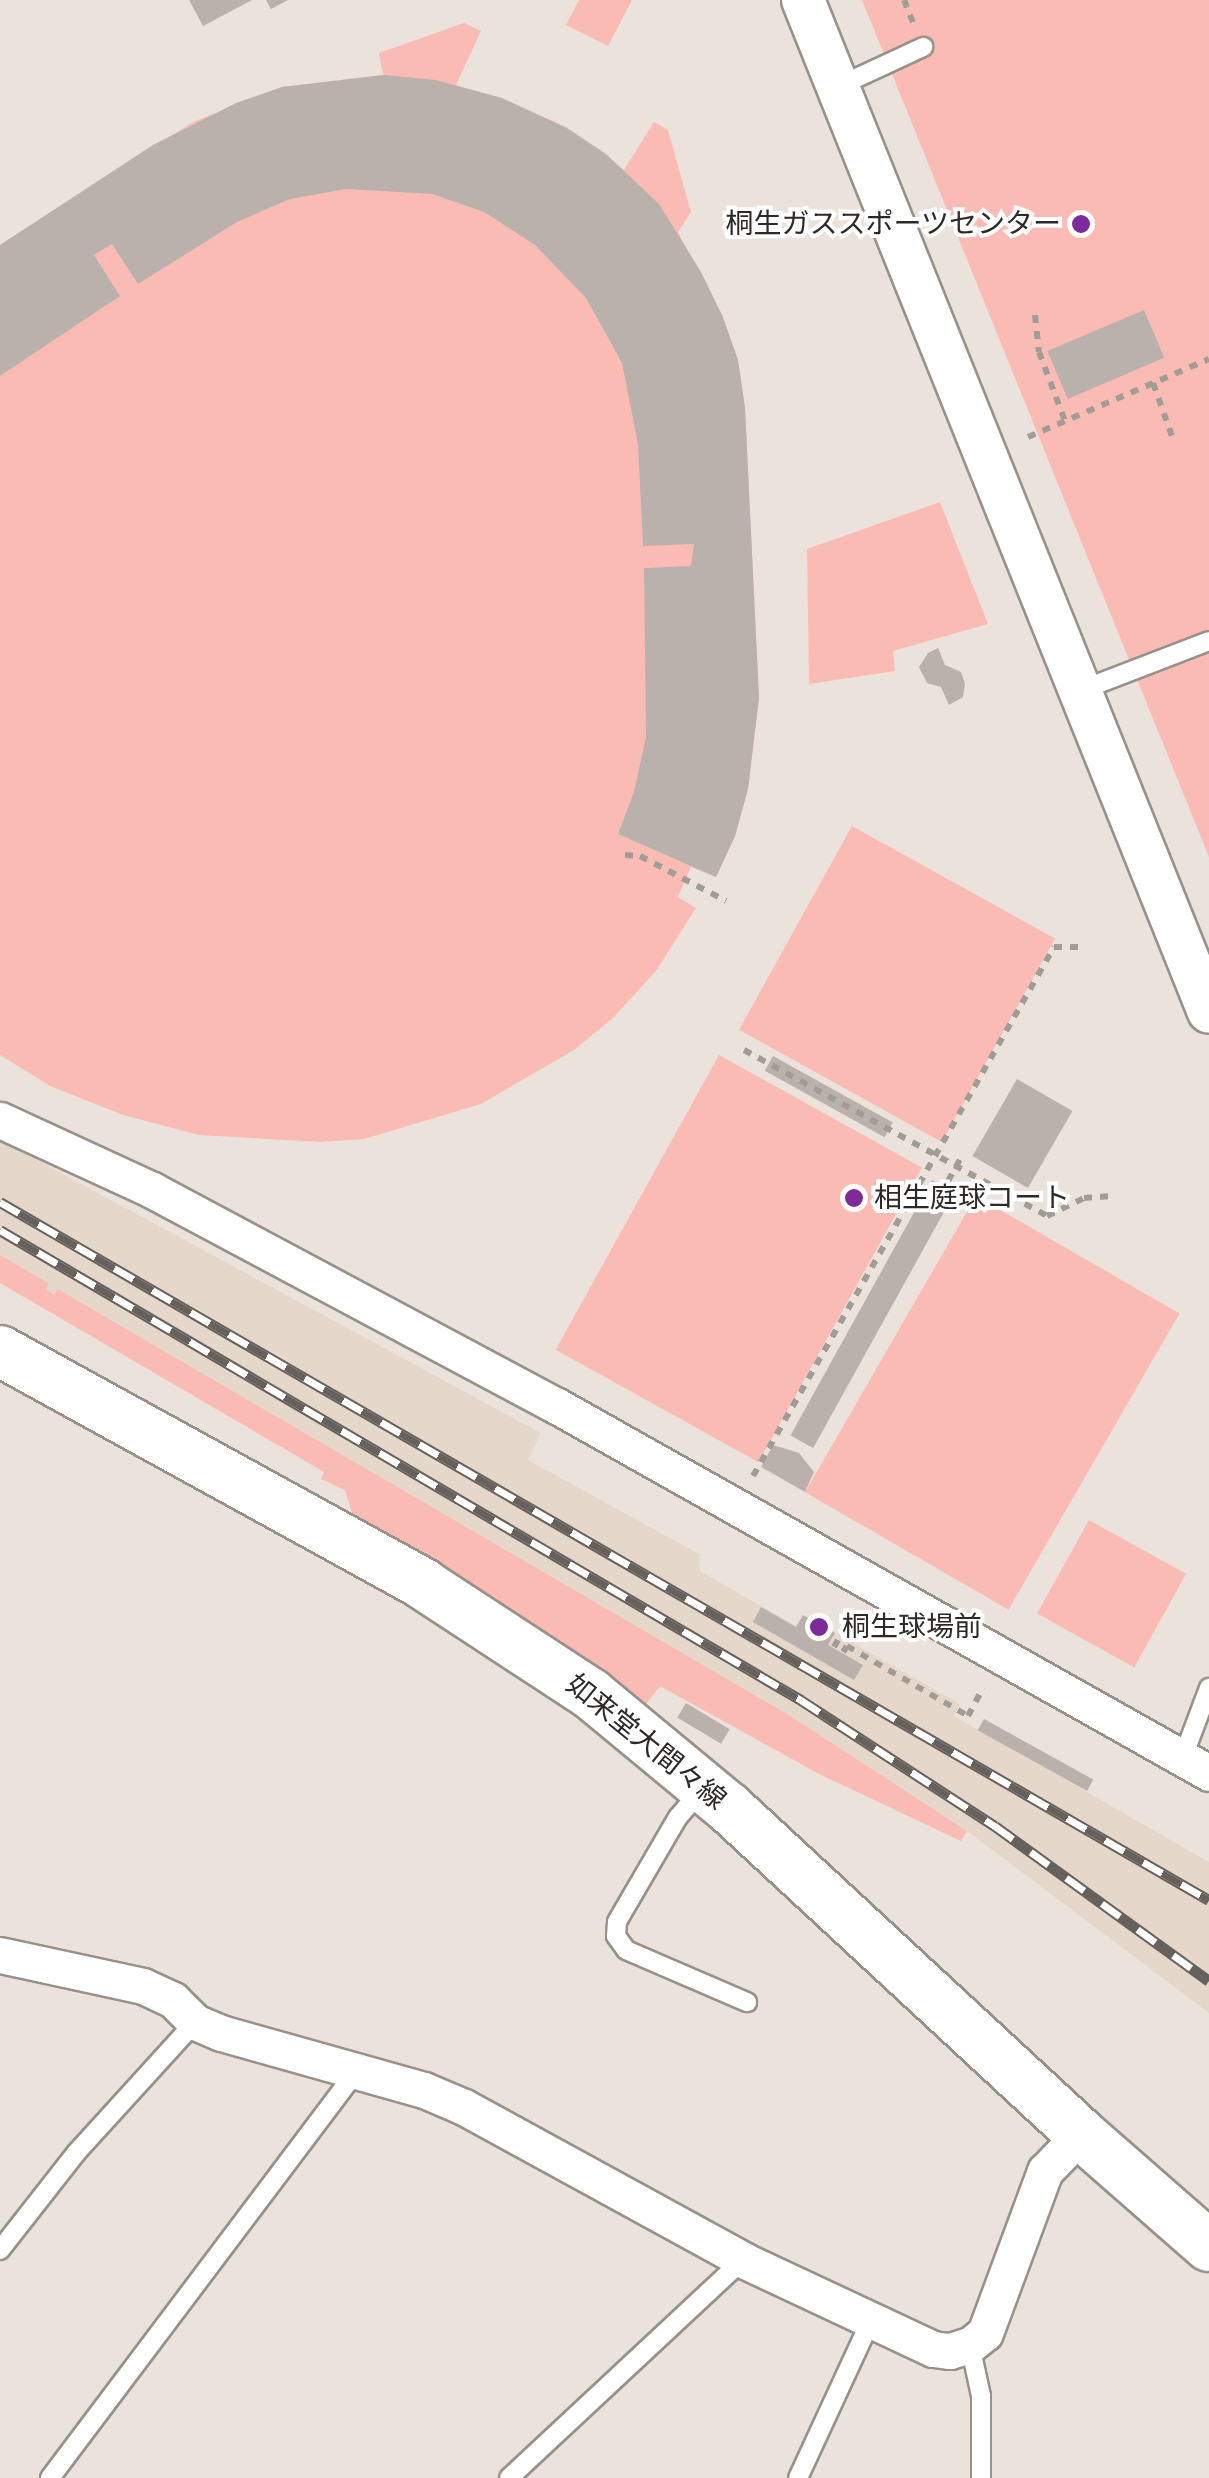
<!DOCTYPE html>
<meta charset="utf-8">
<style>
body{margin:0}
#map{position:relative;width:1209px;height:2478px;overflow:hidden;background:#ebe3db;font-family:Roboto,"Noto Sans JP",sans-serif}
div>[style]{position:absolute}
.built>*{inset:0;background:#e5d8ca}
.green>*{inset:0;background:#fbbbb5;transform-origin:0 0}
.building>*{inset:0;background:#bbb1ac;transform-origin:0 0}
.path>*{height:6px;margin-top:-3px;transform-origin:0;background:repeating-linear-gradient(90deg,#a29c96 0 8px,transparent 0 16px)}
.roads{filter:drop-shadow(2px 0 #979189) drop-shadow(-2px 0 #979189) drop-shadow(0 2px #979189) drop-shadow(0 -2px #979189)}
.service>*{height:18px;margin:-9px;padding:0 9px;transform-origin:9px;border-radius:9px;background:#fff}
.minor>*{height:35px;margin:-17.5px;padding:0 17.5px;transform-origin:17.5px;border-radius:17.5px;background:#fff}
.tertiary>*{height:42px;margin:-21px;padding:0 21px;transform-origin:21px;border-radius:21px;background:#fff}
.secondary>*{height:50px;margin:-25px;padding:0 25px;transform-origin:25px;border-radius:25px;background:#fff}
.rail>*{height:11px;margin-top:-5.5px;transform-origin:0;background:repeating-linear-gradient(90deg,#fff 0 22px,#66615d 0 44px);box-sizing:border-box;border-block:2px solid #66615d}
.path-bridge>*{height:6px;margin-top:-3px;transform-origin:0;background:repeating-linear-gradient(90deg,#a29c96 0 8px,transparent 0 16px)}
.dots>*{width:28px;height:28px;translate:-50% -50%;box-sizing:border-box;border:5px solid #fff;border-radius:50%}
span{translate:-50% -50%;white-space:nowrap;text-align:center;line-height:1.15;-webkit-text-stroke:8px #fff;paint-order:stroke}
.poi-label{font-size:28px;color:#2c2926}
.right{translate:-100% -50%;text-align:right}
.left{translate:0 -50%;text-align:left}
.street-label{font-size:28px;color:#2c2926}
</style>
<div id="map">
<div class="built">
<div style="clip-path:polygon(0 1140px,541px 1433px,528px 1460px,699px 1554px,700px 1571px,796px 1626px,803px 1615px,846px 1639px,960px 1704px,954px 1716px,1209px 1862px,1209px 2013px,967px 1831px,789px 1715px,74px 1298px,45px 1290px,47px 1283px,0 1255px)"></div>
</div>
<div class="green">
<div style="clip-path:polygon(579px 0,632px 0,608px 46px,566px 25px)"></div>
<div style="clip-path:polygon(862px 0,1209px 0,1209px 857px,1121px 640px)"></div>
<div style="clip-path:polygon(464px 23px,481px 31px,456px 85px,553px 121px,624px 170px,654px 122px,668px 130px,691px 212px,678px 232px,722px 315px,738px 360px,745px 408px,759px 698px,748px 789px,735px 836px,716px 877px,691px 867px,678px 897px,696px 908px,656px 971px,613px 1018px,574px 1050px,481px 1104px,364px 1139px,320px 1142px,199px 1135px,123px 1115px,50px 1086px,0 1055px,0 245px,193px 122px,282px 87px,383px 75px,379px 53px)"></div>
<div style="clip-path:polygon(940px 502px,988px 624px,893px 651px,895px 671px,809px 684px,807px 549px)"></div>
<div style="left:852px;top:826px;width:232px;height:233px;rotate:29deg"></div>
<div style="left:719px;top:1055px;width:232px;height:337px;rotate:29deg"></div>
<div style="left:976px;top:1196px;width:235px;height:342px;rotate:30deg"></div>
<div style="clip-path:polygon(0 1255px,48px 1283px,46px 1290px,54px 1294px,58px 1289px,789px 1715px,967px 1831px,961px 1841px,819px 1774px,660px 1686px,644px 1707px,567px 1651px,352px 1513px,345px 1490px,321px 1479px,324px 1472px,0 1283px)"></div>
<div style="left:1089px;top:1520px;width:111px;height:107px;rotate:29deg"></div>
</div>
<div class="building">
<div style="clip-path:polygon(189px 0,252px 0,203px 26px)"></div>
<div style="clip-path:polygon(266px 0,288px 0,271px 9px)"></div>
<div style="clip-path:polygon(384px 75px,436px 80px,502px 98px,567px 128px,606px 154px,659px 204px,701px 272px,722px 315px,738px 360px,745px 408px,759px 698px,748px 789px,735px 836px,716px 877px,618px 834px,634px 792px,646px 737px,644px 568px,691px 566px,694px 544px,643px 546px,638px 444px,622px 363px,586px 298px,535px 245px,484px 212px,432px 194px,346px 189px,290px 199px,237px 222px,138px 284px,112px 244px,94px 255px,120px 296px,0 376px,0 245px,153px 145px,236px 103px,282px 87px)"></div>
<div style="left:1144px;top:310px;width:52px;height:105px;rotate:67deg"></div>
<div style="clip-path:polygon(938px 648px,945px 665px,961px 672px,965px 684px,963px 697px,949px 705px,941px 687px,927px 683px,919px 667px,928px 653px)"></div>
<div style="left:773px;top:1056px;width:137px;height:17px;rotate:29deg"></div>
<div style="left:1017px;top:1079px;width:64px;height:89px;rotate:30deg"></div>
<div style="left:932px;top:1180px;width:26px;height:292px;rotate:29deg"></div>
<div style="clip-path:polygon(773px 1445px,799px 1453px,814px 1472px,805px 1492px,761px 1467px)"></div>
<div style="clip-path:polygon(761px 1607px,796px 1627px,803px 1615px,835px 1633px,828px 1645px,863px 1665px,854px 1680px,753px 1622px)"></div>
<div style="left:686px;top:1703px;width:51px;height:17px;rotate:31deg"></div>
<div style="left:984px;top:1719px;width:125px;height:13px;rotate:29deg"></div>
</div>
<div class="path">
<div style="left:904px;top:0;width:24px;rotate:68deg"></div>
<div style="left:1035px;top:315px;width:37px;rotate:84deg"></div>
<div style="left:1039px;top:352px;width:74px;rotate:69.4deg"></div>
<div style="left:1153px;top:383px;width:56px;rotate:70.3deg"></div>
<div style="left:1028px;top:437px;width:197px;rotate:-23.3deg"></div>
<div style="left:625px;top:855px;width:15px;rotate:4deg"></div>
<div style="left:640px;top:856px;width:97px;rotate:27.6deg"></div>
<div style="left:744px;top:1050px;width:345px;rotate:28.7deg"></div>
<div style="left:1047px;top:1216px;width:41px;rotate:-25.9deg"></div>
<div style="left:1084px;top:1198px;width:28px;rotate:-4deg"></div>
<div style="left:753px;top:1476px;width:609px;rotate:-60.36deg"></div>
<div style="left:1054px;top:947px;width:30px"></div>
<div style="left:834px;top:1647px;width:39px;rotate:-61deg"></div>
<div style="left:843px;top:1652px;width:7px;rotate:-56deg"></div>
<div style="left:847px;top:1646px;width:140px;rotate:30deg"></div>
<div style="left:968px;top:1716px;width:32px;rotate:-62deg"></div>
</div>
<div class="roads">
<div class="service">
<div style="left:839px;top:86px;width:93px;rotate:-24.9deg"></div>
<div style="left:1079px;top:691px;width:139px;rotate:-21deg"></div>
<div style="left:1183px;top:1757px;width:74px;rotate:-69.4deg"></div>
<div style="left:701px;top:1790px;width:35px;rotate:130deg"></div>
<div style="left:678px;top:1817px;width:121px;rotate:120.2deg"></div>
<div style="left:617px;top:1922px;width:14px;rotate:94deg"></div>
<div style="left:616px;top:1936px;width:17px;rotate:54deg"></div>
<div style="left:626px;top:1950px;width:132px;rotate:23.3deg"></div>
<div style="left:0;top:2250px;width:123px;rotate:-51.9deg"></div>
<div style="left:76px;top:2153px;width:177px;rotate:-47.7deg"></div>
<div style="left:970px;top:2345px;width:52px;rotate:77.8deg"></div>
<div style="left:981px;top:2396px;width:82px;rotate:90deg"></div>
<div style="left:50px;top:2478px;width:507px;rotate:-53.02deg"></div>
<div style="left:509px;top:2478px;width:320px;rotate:-43deg"></div>
<div style="left:798px;top:2478px;width:172px;rotate:-65.2deg"></div>
</div>
<div class="minor">
<div style="left:0;top:1120px;width:167px;rotate:24.7deg"></div>
<div style="left:152px;top:1190px;width:459px;rotate:28.1deg"></div>
<div style="left:557px;top:1406px;width:748px;rotate:29.37deg"></div>
<div style="left:0;top:1955px;width:146px;rotate:12.2deg"></div>
<div style="left:143px;top:1986px;width:33px;rotate:25deg"></div>
<div style="left:173px;top:2000px;width:31px;rotate:45deg"></div>
<div style="left:195px;top:2022px;width:28px;rotate:23deg"></div>
<div style="left:221px;top:2033px;width:211px;rotate:15.7deg"></div>
<div style="left:424px;top:2090px;width:43px;rotate:23deg"></div>
<div style="left:464px;top:2107px;width:318px;rotate:28.7deg"></div>
<div style="left:743px;top:2260px;width:210px;rotate:25.1deg"></div>
<div style="left:933px;top:2349px;width:17px;rotate:7deg"></div>
<div style="left:950px;top:2351px;width:21px;rotate:-17deg"></div>
<div style="left:970px;top:2345px;width:19px;rotate:-39deg"></div>
<div style="left:985px;top:2333px;width:173px;rotate:-69.7deg"></div>
<div style="left:1045px;top:2171px;width:52px;rotate:-45.8deg"></div>
</div>
<div class="tertiary">
<div style="left:803px;top:0;width:1090px;rotate:68.14deg"></div>
</div>
<div class="secondary">
<div style="left:0;top:1351px;width:483px;rotate:28.8deg"></div>
<div style="left:423px;top:1584px;width:201px;rotate:33.2deg"></div>
<div style="left:591px;top:1694px;width:179px;rotate:39.6deg"></div>
<div style="left:729px;top:1808px;width:480px;rotate:42.8deg"></div>
<div style="left:1081px;top:2134px;width:170px;rotate:41.2deg"></div>
</div>
</div>
<div class="rail">
<div style="left:0;top:1202px;width:1396px;rotate:30deg"></div>
<div style="left:0;top:1230px;width:929px;rotate:30.4deg"></div>
<div style="left:801px;top:1700px;width:231px;rotate:33deg"></div>
<div style="left:995px;top:1826px;width:264px;rotate:35.9deg"></div>
</div>
<div class="path-bridge">
<div style="left:948px;top:1181px;width:25px;rotate:-61deg"></div>
</div>
<div class="dots">
<div style="left:1081px;top:224px;background:#7d2a9a"></div>
<div style="left:854px;top:1198px;background:#7d2a9a"></div>
<div style="left:819px;top:1627px;background:#7d2a9a"></div>
</div>
<div class="poi-label">
<span class="right" style="left:1061px;top:224px">桐生ガススポーツセンター</span>
<span class="left" style="left:874px;top:1198px">相生庭球コート</span>
<span class="left" style="left:842px;top:1627px">桐生球場前</span>
</div>
<div class="street-label">
<span style="left:646px;top:1742px;rotate:39deg">如来堂大間々線</span>
</div>
</div>
